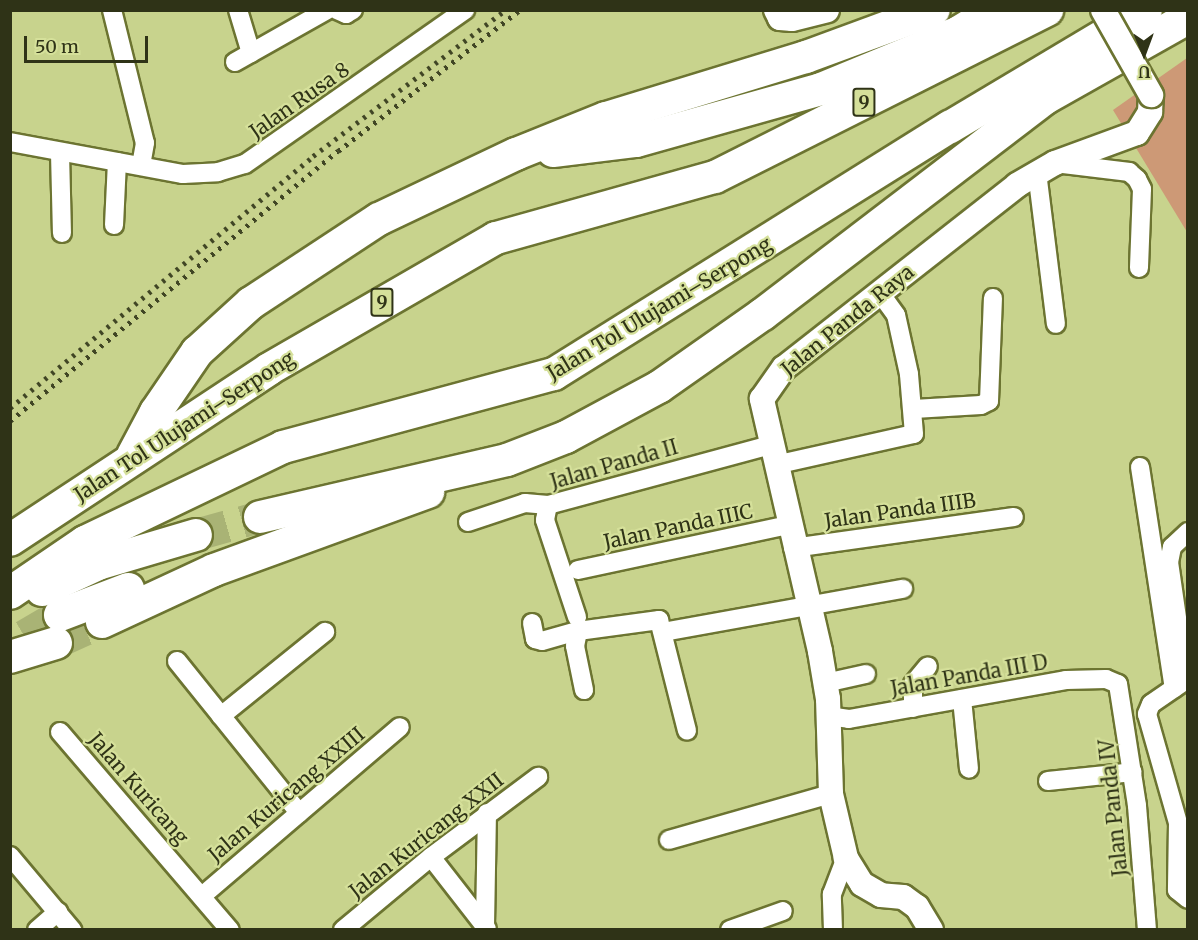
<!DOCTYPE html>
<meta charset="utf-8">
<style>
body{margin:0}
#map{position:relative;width:1198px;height:940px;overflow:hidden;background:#c8d38d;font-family:Merriweather,serif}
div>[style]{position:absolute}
.green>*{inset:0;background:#cd9976}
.highway-tunnel>*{height:32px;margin-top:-16px;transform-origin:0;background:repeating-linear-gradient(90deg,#a9b375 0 32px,transparent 0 48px)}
.roads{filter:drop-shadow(2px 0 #6c7431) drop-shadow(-2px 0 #6c7431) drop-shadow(0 2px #6c7431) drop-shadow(0 -2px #6c7431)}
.street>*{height:18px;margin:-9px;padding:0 9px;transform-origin:9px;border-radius:9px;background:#fff}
.secondary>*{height:24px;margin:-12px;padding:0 12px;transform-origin:12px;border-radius:12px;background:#fff}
.highway>*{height:32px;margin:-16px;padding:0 16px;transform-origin:16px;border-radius:16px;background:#fff}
.rail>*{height:4.5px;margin-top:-2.25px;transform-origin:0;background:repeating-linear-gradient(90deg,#404524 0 3px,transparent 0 9px)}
.bridges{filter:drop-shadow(2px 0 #6c7431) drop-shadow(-2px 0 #6c7431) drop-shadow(0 2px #6c7431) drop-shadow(0 -2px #6c7431)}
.secondary-bridge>*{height:24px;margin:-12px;padding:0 12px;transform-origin:12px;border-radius:12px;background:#fff}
span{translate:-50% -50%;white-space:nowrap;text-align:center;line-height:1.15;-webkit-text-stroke:4.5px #d5e09a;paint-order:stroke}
.shield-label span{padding:2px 4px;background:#d5e09a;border:2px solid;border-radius:4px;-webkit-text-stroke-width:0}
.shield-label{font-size:18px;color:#2f3317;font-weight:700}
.street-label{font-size:20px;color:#2f3317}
.frame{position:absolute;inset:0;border:12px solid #2f3317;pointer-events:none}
.north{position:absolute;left:1114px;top:24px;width:60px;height:60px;-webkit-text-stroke:4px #d5e09a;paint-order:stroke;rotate:179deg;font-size:16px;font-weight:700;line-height:24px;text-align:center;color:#2f3317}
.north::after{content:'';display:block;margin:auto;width:21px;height:27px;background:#2f3317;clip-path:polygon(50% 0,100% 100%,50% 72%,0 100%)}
.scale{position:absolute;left:24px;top:36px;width:124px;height:27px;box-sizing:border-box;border:3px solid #2f3317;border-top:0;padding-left:8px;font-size:18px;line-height:21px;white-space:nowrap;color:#2f3317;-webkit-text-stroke:4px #d5e09a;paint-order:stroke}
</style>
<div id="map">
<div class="green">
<div style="clip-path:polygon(1187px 58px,1187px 232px,1113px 110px)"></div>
</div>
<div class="highway-tunnel">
<div style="left:196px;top:535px;width:66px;rotate:-15.7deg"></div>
<div style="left:24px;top:636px;width:42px;rotate:-30.3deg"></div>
<div style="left:56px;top:643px;width:51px;rotate:-24.5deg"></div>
</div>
<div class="roads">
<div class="street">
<div style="left:112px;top:10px;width:137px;rotate:76.1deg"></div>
<div style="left:145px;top:143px;width:22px;rotate:100deg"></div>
<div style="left:238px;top:10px;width:45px;rotate:73.2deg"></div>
<div style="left:337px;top:10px;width:10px;rotate:24deg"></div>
<div style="left:346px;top:14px;width:8px;rotate:-30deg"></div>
<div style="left:235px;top:62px;width:106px;rotate:-29.5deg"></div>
<div style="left:10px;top:142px;width:176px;rotate:10.5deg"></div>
<div style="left:183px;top:174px;width:35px;rotate:-3deg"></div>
<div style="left:218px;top:172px;width:28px;rotate:-17deg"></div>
<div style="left:245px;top:164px;width:269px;rotate:-35deg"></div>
<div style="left:60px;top:153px;width:80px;rotate:88.6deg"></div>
<div style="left:1055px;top:163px;width:75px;rotate:6.9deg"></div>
<div style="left:1129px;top:172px;width:11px;rotate:41deg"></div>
<div style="left:1137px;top:179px;width:11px;rotate:63deg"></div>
<div style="left:1142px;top:189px;width:79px;rotate:92.2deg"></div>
<div style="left:1037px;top:172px;width:153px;rotate:82.9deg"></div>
<div style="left:114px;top:225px;width:63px;rotate:-87.3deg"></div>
<div style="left:914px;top:409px;width:67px;rotate:-3.4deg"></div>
<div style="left:981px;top:405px;width:9px;rotate:-27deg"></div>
<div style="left:989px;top:401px;width:103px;rotate:-87.8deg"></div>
<div style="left:775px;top:465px;width:142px;rotate:-12.6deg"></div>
<div style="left:914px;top:434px;width:60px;rotate:-94.8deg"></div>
<div style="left:909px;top:374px;width:60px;rotate:-102.4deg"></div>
<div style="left:896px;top:315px;width:27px;rotate:-126deg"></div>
<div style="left:1140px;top:467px;width:224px;rotate:81.3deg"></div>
<div style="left:468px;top:522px;width:60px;rotate:-18.4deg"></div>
<div style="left:525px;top:503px;width:23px;rotate:5deg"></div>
<div style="left:1188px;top:532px;width:22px;rotate:137deg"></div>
<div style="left:1172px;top:547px;width:15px;rotate:101deg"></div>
<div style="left:1169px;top:562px;width:119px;rotate:81.8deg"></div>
<div style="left:1186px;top:680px;width:42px;rotate:145.6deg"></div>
<div style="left:1151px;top:704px;width:11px;rotate:112deg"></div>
<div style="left:1147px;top:714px;width:113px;rotate:74.1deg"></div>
<div style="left:1178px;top:823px;width:67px;rotate:90.9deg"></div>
<div style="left:1177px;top:890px;width:14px;rotate:39deg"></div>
<div style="left:793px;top:548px;width:223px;rotate:-8deg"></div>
<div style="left:578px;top:570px;width:215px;rotate:-12.1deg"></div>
<div style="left:577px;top:617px;width:102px;rotate:-108.3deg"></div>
<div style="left:545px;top:520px;width:15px;rotate:-79deg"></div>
<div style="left:548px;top:505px;width:230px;rotate:-15.1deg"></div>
<div style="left:532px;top:623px;width:16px;rotate:79deg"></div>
<div style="left:535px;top:639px;width:7px;rotate:16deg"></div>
<div style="left:542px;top:641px;width:37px;rotate:-16deg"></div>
<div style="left:578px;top:631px;width:82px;rotate:-7.7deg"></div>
<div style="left:659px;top:620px;width:114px;rotate:75.8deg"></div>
<div style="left:578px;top:631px;width:15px;rotate:101deg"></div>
<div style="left:575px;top:646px;width:45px;rotate:78.4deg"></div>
<div style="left:663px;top:632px;width:244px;rotate:-10.2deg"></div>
<div style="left:177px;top:661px;width:195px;rotate:51.2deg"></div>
<div style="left:825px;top:683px;width:42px;rotate:-12.4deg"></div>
<div style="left:962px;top:699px;width:70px;rotate:84.3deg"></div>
<div style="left:913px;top:708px;width:24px;rotate:-90deg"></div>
<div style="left:913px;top:684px;width:23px;rotate:-50deg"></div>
<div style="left:221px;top:716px;width:134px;rotate:-38.9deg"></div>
<div style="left:828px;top:716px;width:21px;rotate:8deg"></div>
<div style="left:849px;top:719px;width:220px;rotate:-10.2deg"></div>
<div style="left:1066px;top:680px;width:40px;rotate:-1.4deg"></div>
<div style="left:1106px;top:679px;width:13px;rotate:23deg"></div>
<div style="left:1118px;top:684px;width:123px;rotate:81.1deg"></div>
<div style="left:1137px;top:806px;width:124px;rotate:85.4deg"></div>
<div style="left:60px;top:732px;width:261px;rotate:49.4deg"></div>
<div style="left:1048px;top:781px;width:85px;rotate:-6deg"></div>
<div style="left:669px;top:840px;width:168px;rotate:-15.9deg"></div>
<div style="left:10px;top:856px;width:97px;rotate:50deg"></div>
<div style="left:431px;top:857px;width:91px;rotate:52.1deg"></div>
<div style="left:202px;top:896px;width:260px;rotate:-40.5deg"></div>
<div style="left:485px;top:926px;width:113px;rotate:-89deg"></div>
<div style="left:37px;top:930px;width:28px;rotate:-41deg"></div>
<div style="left:343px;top:930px;width:114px;rotate:-39.7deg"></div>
<div style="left:431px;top:857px;width:134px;rotate:-36.8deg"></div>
<div style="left:730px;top:930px;width:56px;rotate:-19.7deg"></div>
<div style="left:833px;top:930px;width:36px;rotate:-92deg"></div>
<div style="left:832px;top:894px;width:39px;rotate:-69deg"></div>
</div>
<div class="secondary">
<div style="left:776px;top:10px;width:9px;rotate:63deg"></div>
<div style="left:780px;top:18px;width:12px;rotate:5deg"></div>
<div style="left:792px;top:19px;width:36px;rotate:-14deg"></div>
<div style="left:931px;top:930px;width:27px;rotate:-121deg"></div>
<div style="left:917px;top:907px;width:17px;rotate:-144deg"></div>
<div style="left:903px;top:897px;width:22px;rotate:-175deg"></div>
<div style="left:881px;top:895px;width:22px;rotate:-150deg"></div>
<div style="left:862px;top:884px;width:31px;rotate:-122deg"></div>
<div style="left:846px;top:858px;width:66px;rotate:-103.2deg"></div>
<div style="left:831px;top:794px;width:95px;rotate:-91.8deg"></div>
<div style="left:828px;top:699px;width:49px;rotate:-99.5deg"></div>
<div style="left:820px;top:651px;width:259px;rotate:-103deg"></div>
<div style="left:762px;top:399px;width:38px;rotate:-55deg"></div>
<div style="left:784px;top:368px;width:296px;rotate:-38.1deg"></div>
<div style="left:1017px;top:185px;width:44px;rotate:-30.1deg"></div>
<div style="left:1055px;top:163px;width:87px;rotate:-20.1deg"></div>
<div style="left:1137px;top:133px;width:25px;rotate:-58deg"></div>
<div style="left:1150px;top:112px;width:17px;rotate:-87deg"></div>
</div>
<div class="highway">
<div style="left:553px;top:151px;width:84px;rotate:-6.9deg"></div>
<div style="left:636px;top:141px;width:192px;rotate:-15.7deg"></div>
<div style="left:821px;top:89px;width:149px;rotate:-22.4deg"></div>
<div style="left:959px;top:32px;width:42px;rotate:-31.4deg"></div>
<div style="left:133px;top:455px;width:49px;rotate:-61.9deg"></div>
<div style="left:156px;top:412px;width:73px;rotate:-55.7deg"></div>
<div style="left:197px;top:352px;width:73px;rotate:-42.2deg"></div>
<div style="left:251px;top:303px;width:153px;rotate:-33.3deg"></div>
<div style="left:379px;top:219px;width:152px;rotate:-25.4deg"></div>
<div style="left:516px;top:154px;width:97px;rotate:-21.8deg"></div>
<div style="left:606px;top:118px;width:209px;rotate:-17deg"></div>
<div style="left:806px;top:57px;width:136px;rotate:-20.2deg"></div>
<div style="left:260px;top:517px;width:253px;rotate:-13deg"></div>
<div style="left:507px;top:460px;width:63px;rotate:-21.3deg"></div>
<div style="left:566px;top:437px;width:106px;rotate:-28.3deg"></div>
<div style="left:659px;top:387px;width:127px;rotate:-35.1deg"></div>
<div style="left:763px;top:314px;width:354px;rotate:-37.4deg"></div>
<div style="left:1044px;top:99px;width:165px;rotate:-29.4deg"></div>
<div style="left:10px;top:540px;width:310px;rotate:-33.4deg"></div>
<div style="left:269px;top:369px;width:262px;rotate:-30deg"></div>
<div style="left:496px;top:238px;width:227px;rotate:-15.6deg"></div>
<div style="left:715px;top:177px;width:372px;rotate:-26.7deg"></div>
<div style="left:42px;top:590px;width:62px;rotate:-24.9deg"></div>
<div style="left:98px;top:564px;width:102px;rotate:-16.5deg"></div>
<div style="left:10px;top:593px;width:91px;rotate:-34.2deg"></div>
<div style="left:85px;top:542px;width:220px;rotate:-25.6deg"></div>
<div style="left:283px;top:447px;width:281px;rotate:-15.1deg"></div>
<div style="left:554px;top:374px;width:467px;rotate:-32deg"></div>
<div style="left:950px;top:127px;width:228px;rotate:-30.8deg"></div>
<div style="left:60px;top:615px;width:73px;rotate:-20.9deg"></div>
<div style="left:102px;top:622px;width:123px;rotate:-24.9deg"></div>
<div style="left:214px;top:570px;width:228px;rotate:-20deg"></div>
<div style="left:10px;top:657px;width:48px;rotate:-16.9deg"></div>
</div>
</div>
<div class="rail">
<div style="left:10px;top:408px;width:394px;rotate:-39.7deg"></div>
<div style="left:313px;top:156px;width:241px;rotate:-37.2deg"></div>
<div style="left:10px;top:421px;width:425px;rotate:-39.5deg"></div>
<div style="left:338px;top:151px;width:230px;rotate:-37.8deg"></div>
</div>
<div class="bridges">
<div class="secondary-bridge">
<div style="left:1103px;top:10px;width:98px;rotate:60.5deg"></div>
</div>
</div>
<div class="shield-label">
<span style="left:864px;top:102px">9</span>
<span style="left:382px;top:302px">9</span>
</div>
<div class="street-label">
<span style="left:299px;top:100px;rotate:-35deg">Jalan Rusa 8</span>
<span style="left:659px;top:308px;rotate:-31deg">Jalan Tol Ulujami–Serpong</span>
<span style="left:847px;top:320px;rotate:-39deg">Jalan Panda Raya</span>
<span style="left:184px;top:426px;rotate:-33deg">Jalan Tol Ulujami–Serpong</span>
<span style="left:614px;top:464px;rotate:-16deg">Jalan Panda II</span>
<span style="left:900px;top:510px;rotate:-8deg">Jalan Panda IIIB</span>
<span style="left:678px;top:526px;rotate:-12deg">Jalan Panda IIIC</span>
<span style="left:969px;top:675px;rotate:-10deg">Jalan Panda III D</span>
<span style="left:139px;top:788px;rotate:49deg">Jalan Kuricang</span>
<span style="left:286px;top:794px;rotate:-40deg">Jalan Kuricang XXIII</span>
<span style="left:1113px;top:808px;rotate:-96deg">Jalan Panda IV</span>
<span style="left:426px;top:835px;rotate:-38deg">Jalan Kuricang XXII</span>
</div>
<div class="frame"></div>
<div class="north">U</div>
<div class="scale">50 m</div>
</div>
